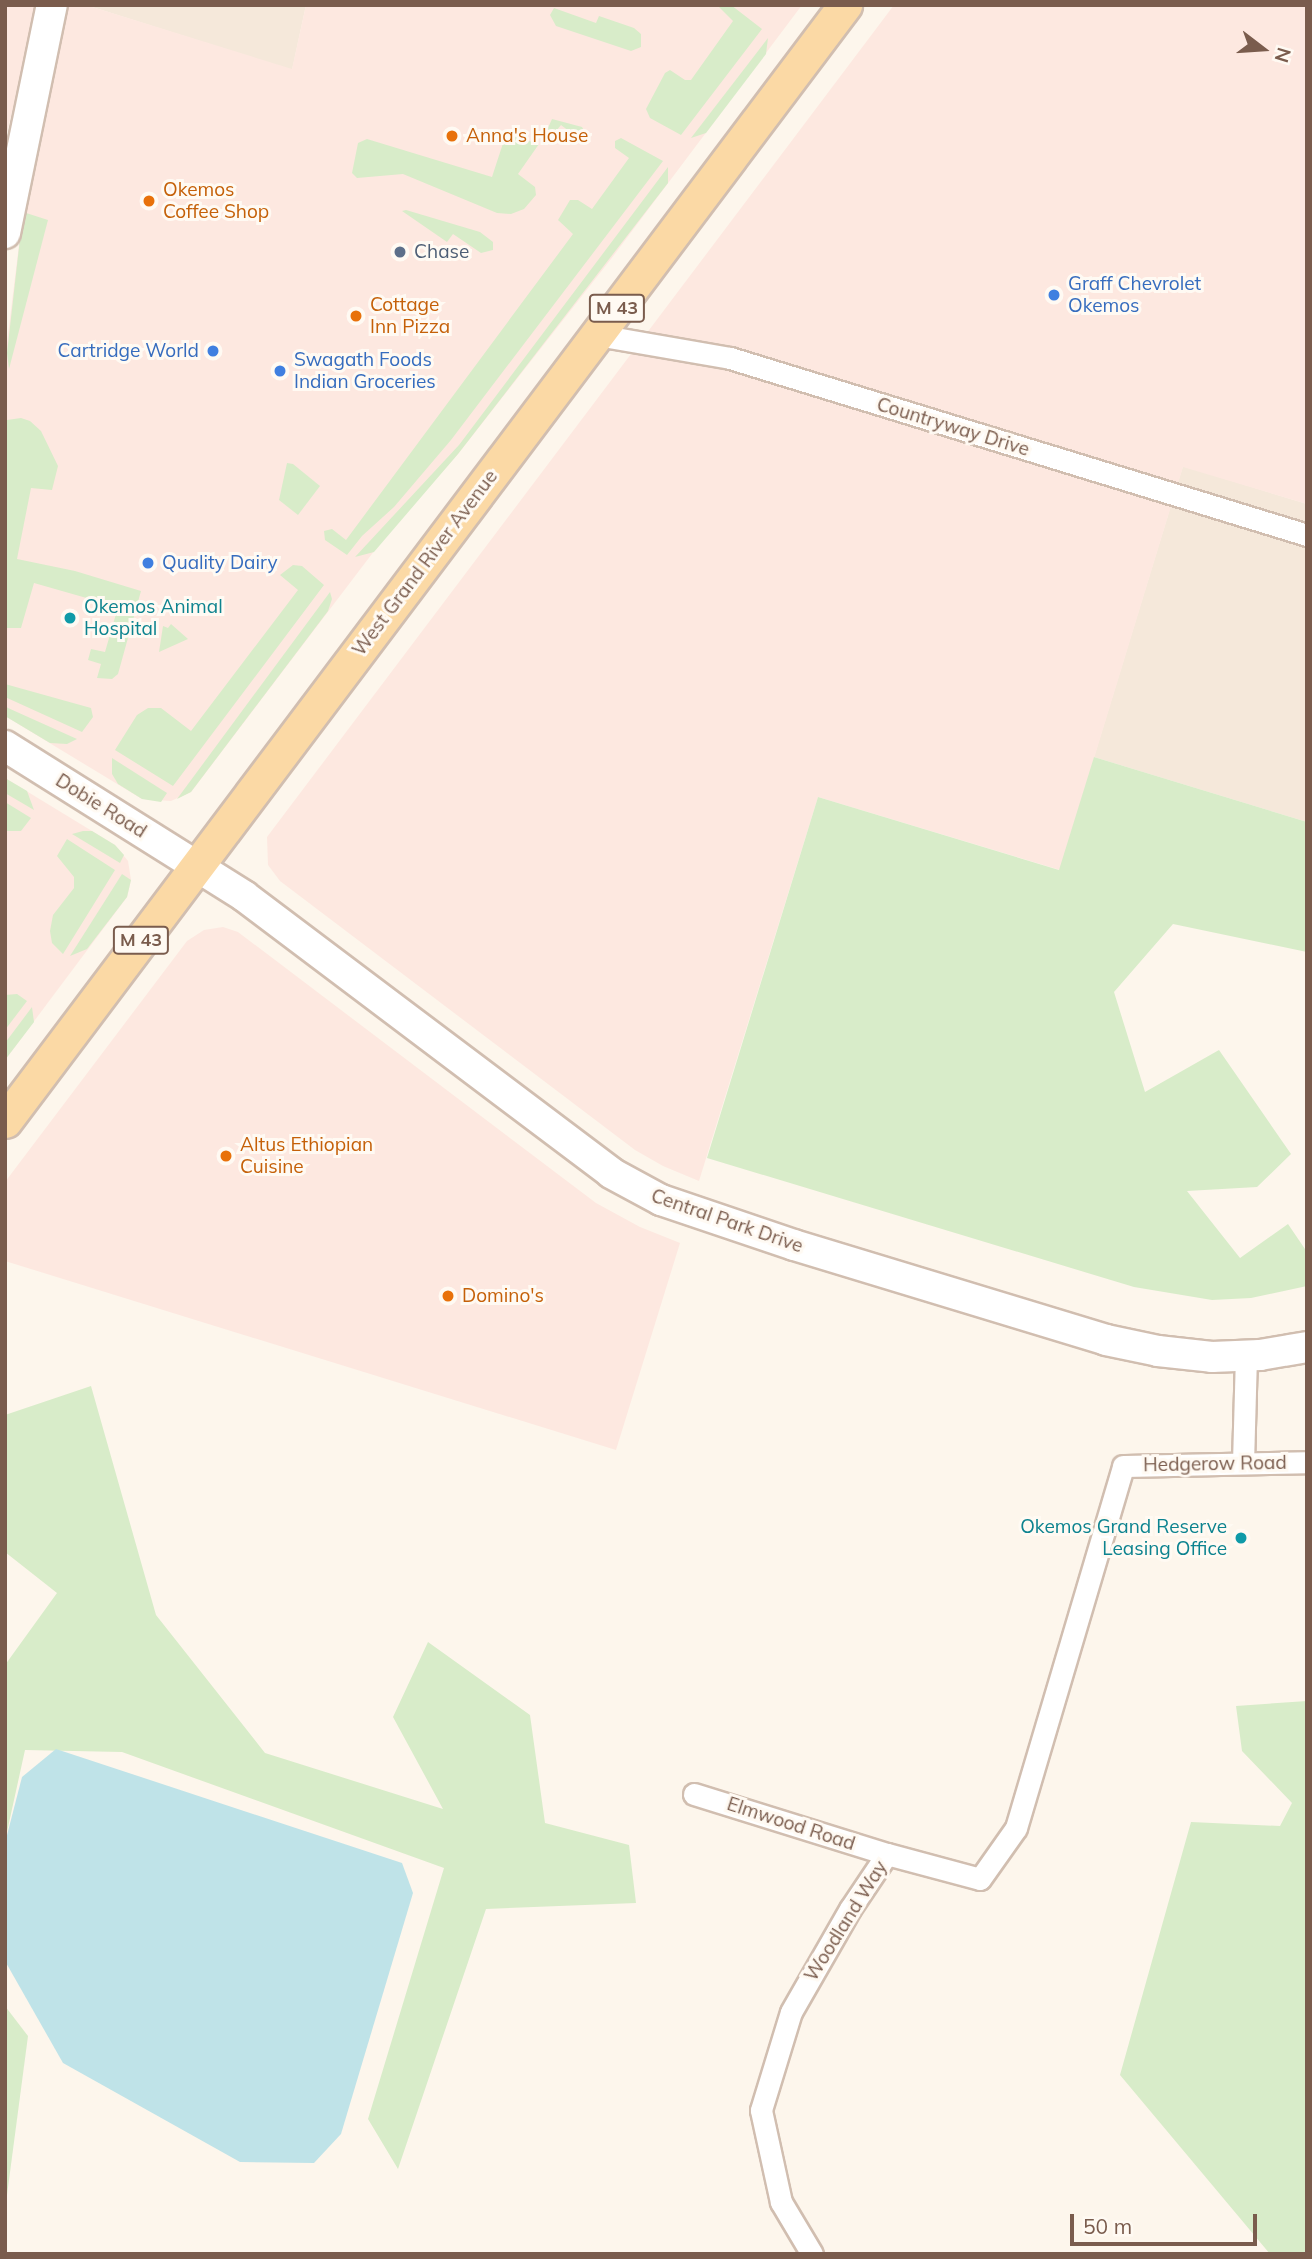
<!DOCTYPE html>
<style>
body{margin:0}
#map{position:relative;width:1312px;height:2259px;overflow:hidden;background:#fdf6ec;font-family:Mulish,sans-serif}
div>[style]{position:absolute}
.residential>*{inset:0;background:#f5e8da}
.commercial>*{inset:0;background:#fde8e0}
.green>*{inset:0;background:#d8ecc9}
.water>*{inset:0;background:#bfe3e8}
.roads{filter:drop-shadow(2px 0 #d1beb0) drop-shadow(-2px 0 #d1beb0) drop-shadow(0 2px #d1beb0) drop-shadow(0 -2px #d1beb0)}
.street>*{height:21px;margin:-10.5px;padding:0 10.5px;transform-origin:10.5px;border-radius:10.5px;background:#fff}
.secondary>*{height:30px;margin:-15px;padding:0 15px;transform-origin:15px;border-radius:15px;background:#fff}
.primary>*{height:33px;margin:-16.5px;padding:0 16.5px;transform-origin:16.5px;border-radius:16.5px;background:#fbd9a5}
.dots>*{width:19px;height:19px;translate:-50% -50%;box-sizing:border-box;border:4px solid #fffaf3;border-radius:50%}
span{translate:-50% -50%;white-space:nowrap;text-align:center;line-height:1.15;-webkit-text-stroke:6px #fffaf3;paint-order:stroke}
.shield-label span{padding:2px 5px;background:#fffaf3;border:2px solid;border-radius:5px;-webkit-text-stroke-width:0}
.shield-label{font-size:18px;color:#7a5c4d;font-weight:700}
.food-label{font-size:19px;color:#c56008}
.left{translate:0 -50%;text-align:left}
.service-label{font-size:19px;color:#4e5e75}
.shop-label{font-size:19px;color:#366cbe}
.right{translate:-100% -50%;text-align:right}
.street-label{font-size:19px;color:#7a5c4d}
.culture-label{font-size:19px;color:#0d838f}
.frame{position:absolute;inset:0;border:7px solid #7a5c4d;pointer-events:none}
.north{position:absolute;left:1228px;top:14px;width:70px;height:70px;-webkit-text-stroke:5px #fffaf3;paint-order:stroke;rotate:107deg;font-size:19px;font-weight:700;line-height:28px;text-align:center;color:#7a5c4d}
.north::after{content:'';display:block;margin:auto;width:24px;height:32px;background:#7a5c4d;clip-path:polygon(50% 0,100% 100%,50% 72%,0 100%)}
.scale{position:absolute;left:1070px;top:2214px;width:187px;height:32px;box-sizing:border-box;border:4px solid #7a5c4d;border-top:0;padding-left:9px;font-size:21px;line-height:24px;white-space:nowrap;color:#7a5c4d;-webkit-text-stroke:5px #fffaf3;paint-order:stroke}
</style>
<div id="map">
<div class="residential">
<div style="clip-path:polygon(86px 5px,306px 5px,292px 70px)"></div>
<div style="clip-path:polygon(1183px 466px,1307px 504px,1307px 822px,1094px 757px)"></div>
</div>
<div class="commercial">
<div style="clip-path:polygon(5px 5px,38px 5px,5px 141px)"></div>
<div style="clip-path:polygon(66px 5px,86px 5px,292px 69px,306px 5px,802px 5px,611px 259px,458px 454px,381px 542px,191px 792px,171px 801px,142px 799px,5px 716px,5px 359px,23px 212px)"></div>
<div style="clip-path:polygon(894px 5px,1307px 5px,1307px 504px,1183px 467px,1060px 870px,818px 797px,699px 1181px,663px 1166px,635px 1150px,280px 881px,268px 865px,267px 837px)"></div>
<div style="clip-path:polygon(5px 778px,115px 845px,128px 861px,131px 880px,127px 897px,5px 1060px)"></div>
<div style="clip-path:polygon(223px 927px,238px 932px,596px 1203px,640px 1227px,680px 1243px,616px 1450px,5px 1261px,5px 1182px,187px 941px,204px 930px)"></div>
</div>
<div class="green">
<div style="clip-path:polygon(717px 5px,731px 5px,762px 29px,681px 135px,650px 118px,646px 109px,665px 73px,670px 70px,685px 80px,691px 80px,733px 21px)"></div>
<div style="clip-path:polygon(554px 8px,596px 23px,599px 16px,634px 28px,641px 34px,641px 47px,631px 51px,556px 26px,550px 15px)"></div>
<div style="clip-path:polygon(768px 38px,766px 54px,706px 133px,691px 138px)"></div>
<div style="clip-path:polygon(552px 119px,582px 127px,585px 132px,578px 138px,561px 125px,548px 141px,543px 139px)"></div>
<div style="clip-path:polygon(506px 134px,539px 144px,518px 174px,535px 187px,536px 195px,524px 209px,511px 214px,497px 213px,403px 174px,357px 178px,352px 173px,358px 143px,367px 139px,492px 177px)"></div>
<div style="clip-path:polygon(621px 138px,663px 161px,451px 440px,394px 507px,362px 536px,347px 555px,325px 540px,324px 531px,332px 529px,346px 540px,573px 234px,558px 220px,570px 200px,578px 200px,592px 209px,629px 158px,615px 148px,615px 141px)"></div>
<div style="clip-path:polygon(668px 167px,668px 183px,458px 454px,374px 552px,355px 557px,459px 445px)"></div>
<div style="clip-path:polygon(406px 210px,480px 232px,493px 242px,493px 250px,481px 253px,453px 234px,447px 242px,402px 211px)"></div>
<div style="clip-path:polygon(23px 212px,48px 220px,9px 369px,7px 353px)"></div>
<div style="clip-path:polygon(21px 418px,30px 421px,41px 431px,58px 466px,52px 490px,31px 488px,17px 559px,75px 571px,141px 591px,118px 674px,112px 679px,97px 678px,101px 664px,88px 660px,91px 649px,105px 652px,118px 607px,34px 583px,21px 628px,5px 628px,5px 429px,7px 420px)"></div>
<div style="clip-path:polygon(287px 463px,293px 464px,320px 486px,298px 515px,279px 500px)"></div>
<div style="clip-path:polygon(293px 565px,302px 566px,324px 585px,173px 786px,115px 750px,137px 715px,148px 708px,161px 708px,191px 731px,298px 590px,280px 575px)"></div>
<div style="clip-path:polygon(330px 592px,332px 599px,328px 611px,191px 792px,177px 799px)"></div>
<div style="clip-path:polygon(171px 624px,188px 639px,159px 652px,163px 626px,168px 628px)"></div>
<div style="clip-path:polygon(5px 684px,91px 708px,93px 717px,82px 732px,5px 697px)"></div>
<div style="clip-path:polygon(5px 706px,8px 708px,77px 739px,67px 744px,50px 743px,5px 716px)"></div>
<div style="clip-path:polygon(1094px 757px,1307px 822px,1307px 952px,1173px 924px,1114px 992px,1145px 1092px,1219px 1050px,1291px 1154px,1257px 1187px,1187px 1191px,1240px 1258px,1288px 1224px,1307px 1252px,1307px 1286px,1251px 1298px,1212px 1300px,1134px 1287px,707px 1158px,818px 797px,1059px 870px)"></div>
<div style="clip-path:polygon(112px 758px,167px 793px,161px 802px,142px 799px,118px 784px,112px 774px)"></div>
<div style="clip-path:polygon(5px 778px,27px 791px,34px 810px,5px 793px)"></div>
<div style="clip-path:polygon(5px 802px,31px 818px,21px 831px,5px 831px)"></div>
<div style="clip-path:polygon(83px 831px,92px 831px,115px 845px,124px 855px,120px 863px,72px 834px)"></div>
<div style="clip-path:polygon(67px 839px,115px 870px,63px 954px,52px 943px,50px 931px,53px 915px,74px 888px,74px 877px,57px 856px)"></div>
<div style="clip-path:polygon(122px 874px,131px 880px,127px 897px,87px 949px,70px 956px)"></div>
<div style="clip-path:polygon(17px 994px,27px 1001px,5px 1030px,5px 995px)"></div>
<div style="clip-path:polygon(32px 1007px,34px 1022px,5px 1060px,5px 1043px)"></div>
<div style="clip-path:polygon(91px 1386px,156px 1615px,265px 1753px,443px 1809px,393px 1717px,428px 1642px,530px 1715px,545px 1823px,629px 1845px,636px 1903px,486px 1909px,398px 2169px,368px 2119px,444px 1868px,122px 1752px,25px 1750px,5px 1841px,5px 1665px,57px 1593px,5px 1552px,5px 1415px)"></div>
<div style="clip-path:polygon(1307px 1701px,1307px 2254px,1270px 2254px,1120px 2075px,1191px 1822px,1280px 1826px,1292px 1803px,1242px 1751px,1236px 1706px)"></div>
<div style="clip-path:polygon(5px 2006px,28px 2036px,5px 2210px)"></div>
</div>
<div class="water">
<div style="clip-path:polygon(56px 1749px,402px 1863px,413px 1893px,341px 2134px,314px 2163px,240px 2162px,63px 2063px,5px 1961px,5px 1843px,22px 1777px)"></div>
</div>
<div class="roads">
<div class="street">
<div style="left:597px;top:335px;width:135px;rotate:9.8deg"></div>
<div style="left:730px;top:358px;width:604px;rotate:17.05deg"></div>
<div style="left:1243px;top:1463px;width:107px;rotate:-88.4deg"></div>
<div style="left:694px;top:1794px;width:202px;rotate:17.3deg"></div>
<div style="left:887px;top:1854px;width:96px;rotate:15deg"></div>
<div style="left:980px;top:1879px;width:62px;rotate:-54.8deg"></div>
<div style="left:1016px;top:1828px;width:377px;rotate:-73.5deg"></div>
<div style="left:1123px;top:1466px;width:184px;rotate:-1.2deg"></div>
<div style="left:812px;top:2254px;width:61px;rotate:-120.8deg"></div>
<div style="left:781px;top:2202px;width:94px;rotate:-102.3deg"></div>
<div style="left:761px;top:2110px;width:102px;rotate:-73deg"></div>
<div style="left:791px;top:2012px;width:119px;rotate:-60.2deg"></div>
<div style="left:850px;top:1909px;width:66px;rotate:-56.1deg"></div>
</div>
<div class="secondary">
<div style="left:5px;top:233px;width:233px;rotate:-78.4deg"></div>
<div style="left:5px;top:746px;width:282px;rotate:32.1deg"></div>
<div style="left:244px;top:896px;width:460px;rotate:37deg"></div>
<div style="left:611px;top:1173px;width:57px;rotate:28.4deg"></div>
<div style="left:661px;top:1200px;width:140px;rotate:18.7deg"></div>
<div style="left:794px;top:1245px;width:326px;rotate:16.9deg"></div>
<div style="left:1106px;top:1340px;width:53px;rotate:11.9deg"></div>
<div style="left:1158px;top:1351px;width:54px;rotate:6.3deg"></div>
<div style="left:1212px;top:1357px;width:48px;rotate:-2.4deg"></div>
<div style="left:1260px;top:1355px;width:48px;rotate:-9.7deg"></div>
</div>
<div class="primary">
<div style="left:5px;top:1121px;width:1397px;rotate:-53.03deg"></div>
</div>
</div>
<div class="dots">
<div style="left:452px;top:136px;background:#e8710a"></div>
<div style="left:149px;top:201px;background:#e8710a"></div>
<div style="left:400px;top:252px;background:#5c6f8a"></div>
<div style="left:1054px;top:295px;background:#3f7fe0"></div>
<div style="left:356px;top:316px;background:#e8710a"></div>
<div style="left:213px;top:351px;background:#3f7fe0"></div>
<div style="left:280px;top:371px;background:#3f7fe0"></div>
<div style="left:148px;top:563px;background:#3f7fe0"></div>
<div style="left:70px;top:618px;background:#0f9aa8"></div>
<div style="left:226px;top:1156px;background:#e8710a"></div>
<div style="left:448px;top:1296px;background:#e8710a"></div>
<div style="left:1241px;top:1538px;background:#0f9aa8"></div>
</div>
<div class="shield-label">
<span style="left:617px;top:308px">M 43</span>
<span style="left:141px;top:940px">M 43</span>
</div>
<div class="food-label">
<span class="left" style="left:466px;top:136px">Anna's House</span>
<span class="left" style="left:163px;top:201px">Okemos<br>Coffee Shop</span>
<span class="left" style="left:370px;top:316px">Cottage<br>Inn Pizza</span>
<span class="left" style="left:240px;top:1156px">Altus Ethiopian<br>Cuisine</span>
<span class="left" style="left:462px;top:1296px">Domino's</span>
</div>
<div class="service-label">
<span class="left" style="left:414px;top:252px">Chase</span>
</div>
<div class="shop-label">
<span class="left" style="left:1068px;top:295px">Graff Chevrolet<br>Okemos</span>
<span class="right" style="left:199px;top:351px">Cartridge World</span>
<span class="left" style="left:294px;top:371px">Swagath Foods<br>Indian Groceries</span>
<span class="left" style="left:162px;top:563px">Quality Dairy</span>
</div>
<div class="street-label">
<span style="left:953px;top:427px;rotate:17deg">Countryway Drive</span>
<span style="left:425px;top:563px;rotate:-53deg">West Grand River Avenue</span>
<span style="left:101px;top:806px;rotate:32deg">Dobie Road</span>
<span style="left:727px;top:1221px;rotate:19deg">Central Park Drive</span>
<span style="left:1215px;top:1464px;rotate:-1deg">Hedgerow Road</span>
<span style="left:791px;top:1824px;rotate:18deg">Elmwood Road</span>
<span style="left:846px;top:1921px;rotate:-58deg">Woodland Way</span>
</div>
<div class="culture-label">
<span class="left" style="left:84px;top:618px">Okemos Animal<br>Hospital</span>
<span class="right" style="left:1227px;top:1538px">Okemos Grand Reserve<br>Leasing Office</span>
</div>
<div class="frame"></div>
<div class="north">N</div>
<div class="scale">50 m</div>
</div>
